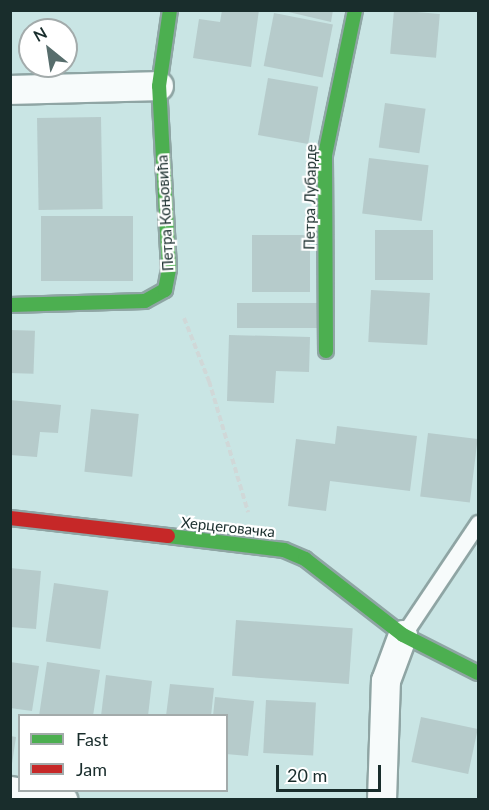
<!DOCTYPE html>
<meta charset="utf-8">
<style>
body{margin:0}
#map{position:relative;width:489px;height:810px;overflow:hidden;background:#c9e5e4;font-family:Lato,sans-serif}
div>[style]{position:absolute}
.building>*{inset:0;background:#b6cbcb;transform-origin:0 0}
.path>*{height:4px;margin-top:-2px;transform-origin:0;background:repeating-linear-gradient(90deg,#d0d8d8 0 6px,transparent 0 9px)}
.roads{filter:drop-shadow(2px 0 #8fa5a4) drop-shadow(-2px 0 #8fa5a4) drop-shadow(0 2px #8fa5a4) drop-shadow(0 -2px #8fa5a4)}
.lane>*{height:15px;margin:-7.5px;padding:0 7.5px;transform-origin:7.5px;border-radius:7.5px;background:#f7fbfb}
.street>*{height:28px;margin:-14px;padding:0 14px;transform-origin:14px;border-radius:14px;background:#f7fbfb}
.fast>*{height:14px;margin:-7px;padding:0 7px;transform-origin:7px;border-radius:7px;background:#4caf50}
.jam>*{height:14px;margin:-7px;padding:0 7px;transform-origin:7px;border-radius:7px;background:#c62828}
span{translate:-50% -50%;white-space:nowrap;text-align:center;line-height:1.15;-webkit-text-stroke:4.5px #fff;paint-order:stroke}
.street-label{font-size:15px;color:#192d2c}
.frame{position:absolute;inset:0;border:12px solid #192d2c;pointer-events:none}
.legend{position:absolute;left:18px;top:714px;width:210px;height:78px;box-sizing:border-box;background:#fff;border:2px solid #a3abab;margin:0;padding:8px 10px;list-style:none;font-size:18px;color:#192d2c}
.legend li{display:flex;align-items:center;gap:12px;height:30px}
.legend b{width:30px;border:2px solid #a3abab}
.north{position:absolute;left:18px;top:18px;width:60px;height:60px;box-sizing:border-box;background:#fff;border:2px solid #a3abab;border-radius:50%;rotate:330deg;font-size:16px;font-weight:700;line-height:24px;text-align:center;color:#192d2c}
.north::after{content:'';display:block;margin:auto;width:21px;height:27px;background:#576d6c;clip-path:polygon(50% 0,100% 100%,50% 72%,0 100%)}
.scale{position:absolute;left:276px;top:765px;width:105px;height:27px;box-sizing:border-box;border:3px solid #192d2c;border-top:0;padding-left:8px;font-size:18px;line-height:21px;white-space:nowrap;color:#192d2c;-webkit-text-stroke:4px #fff;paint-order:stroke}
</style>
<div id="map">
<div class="building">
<div style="clip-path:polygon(222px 10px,259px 10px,251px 67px,193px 58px,199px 19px,220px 22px)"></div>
<div style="clip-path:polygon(280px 10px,333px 10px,331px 22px)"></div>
<div style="left:394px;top:10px;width:46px;height:44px;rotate:5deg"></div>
<div style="left:274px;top:13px;width:60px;height:54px;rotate:11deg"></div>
<div style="left:268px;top:78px;width:51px;height:58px;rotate:10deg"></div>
<div style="left:385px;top:103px;width:41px;height:45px;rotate:8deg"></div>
<div style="left:101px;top:117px;width:92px;height:64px;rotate:89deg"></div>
<div style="left:369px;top:158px;width:60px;height:56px;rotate:7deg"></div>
<div style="left:133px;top:216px;width:65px;height:92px;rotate:90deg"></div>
<div style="left:375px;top:230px;width:58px;height:50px"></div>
<div style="left:252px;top:235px;width:58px;height:57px"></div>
<div style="left:371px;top:290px;width:59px;height:52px;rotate:3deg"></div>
<div style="left:237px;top:303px;width:83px;height:25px"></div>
<div style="left:10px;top:330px;width:25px;height:43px;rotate:2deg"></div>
<div style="clip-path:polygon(229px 335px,310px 337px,309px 372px,276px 371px,274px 403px,227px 401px)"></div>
<div style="clip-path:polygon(10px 400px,61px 405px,58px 433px,40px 432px,37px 457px,10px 455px)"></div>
<div style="left:91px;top:409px;width:48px;height:63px;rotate:6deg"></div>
<div style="clip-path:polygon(337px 426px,417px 436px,410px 491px,330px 481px,326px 511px,288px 506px,296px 439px,335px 444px)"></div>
<div style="left:428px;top:433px;width:50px;height:64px;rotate:7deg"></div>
<div style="clip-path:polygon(10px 568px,41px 571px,36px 629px,10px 627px)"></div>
<div style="left:54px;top:583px;width:55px;height:59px;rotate:8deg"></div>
<div style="left:236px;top:620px;width:117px;height:56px;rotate:4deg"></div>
<div style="clip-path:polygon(10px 662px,39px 666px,32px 711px,10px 708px)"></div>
<div style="clip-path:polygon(47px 662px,100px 670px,93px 716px,39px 716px)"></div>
<div style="clip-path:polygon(106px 675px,152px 681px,148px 716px,101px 716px)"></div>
<div style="clip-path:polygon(170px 684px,214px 688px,211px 716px,166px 716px)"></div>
<div style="clip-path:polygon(215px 697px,254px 701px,248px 756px,226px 754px,226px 716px,213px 716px)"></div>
<div style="left:266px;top:700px;width:50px;height:53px;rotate:3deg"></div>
<div style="left:421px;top:717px;width:58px;height:46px;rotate:12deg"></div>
<div style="clip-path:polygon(10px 736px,16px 737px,12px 764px,10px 764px)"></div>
</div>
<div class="path">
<div style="left:184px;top:318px;width:68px;rotate:68.4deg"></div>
<div style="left:209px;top:381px;width:137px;rotate:73.4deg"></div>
</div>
<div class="roads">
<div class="lane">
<div style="left:403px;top:635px;width:135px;rotate:-56.2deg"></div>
</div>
<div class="street">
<div style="left:10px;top:90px;width:149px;rotate:-1.5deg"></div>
<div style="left:10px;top:791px;width:54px;rotate:9.6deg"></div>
<div style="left:382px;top:800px;width:119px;rotate:-88.1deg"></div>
<div style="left:386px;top:681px;width:49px;rotate:-69.7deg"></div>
</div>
<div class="fast">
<div style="left:10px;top:305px;width:135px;rotate:-1.7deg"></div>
<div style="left:145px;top:301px;width:23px;rotate:-29deg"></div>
<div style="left:165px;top:290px;width:21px;rotate:-79deg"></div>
<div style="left:169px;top:269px;width:183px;rotate:-93.1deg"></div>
<div style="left:159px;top:86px;width:77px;rotate:-81.8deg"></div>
<div style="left:326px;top:351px;width:196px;rotate:-90.3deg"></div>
<div style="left:325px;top:155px;width:148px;rotate:-78.3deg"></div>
<div style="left:168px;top:536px;width:117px;rotate:6.9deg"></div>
<div style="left:284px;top:550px;width:23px;rotate:23deg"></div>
<div style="left:305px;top:559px;width:124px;rotate:37.8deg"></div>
<div style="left:403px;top:635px;width:84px;rotate:26.9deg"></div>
</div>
<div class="jam">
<div style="left:10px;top:518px;width:159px;rotate:6.5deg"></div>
</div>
</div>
<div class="street-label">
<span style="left:310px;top:197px;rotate:-89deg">Петра Лубарде</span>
<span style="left:165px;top:213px;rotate:-93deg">Петра Коњовића</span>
<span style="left:228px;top:527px;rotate:6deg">Херцеговачка</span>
</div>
<div class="frame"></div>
<ul class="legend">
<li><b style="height:8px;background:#4caf50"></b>Fast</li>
<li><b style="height:8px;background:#c62828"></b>Jam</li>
</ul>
<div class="north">N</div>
<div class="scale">20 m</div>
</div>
